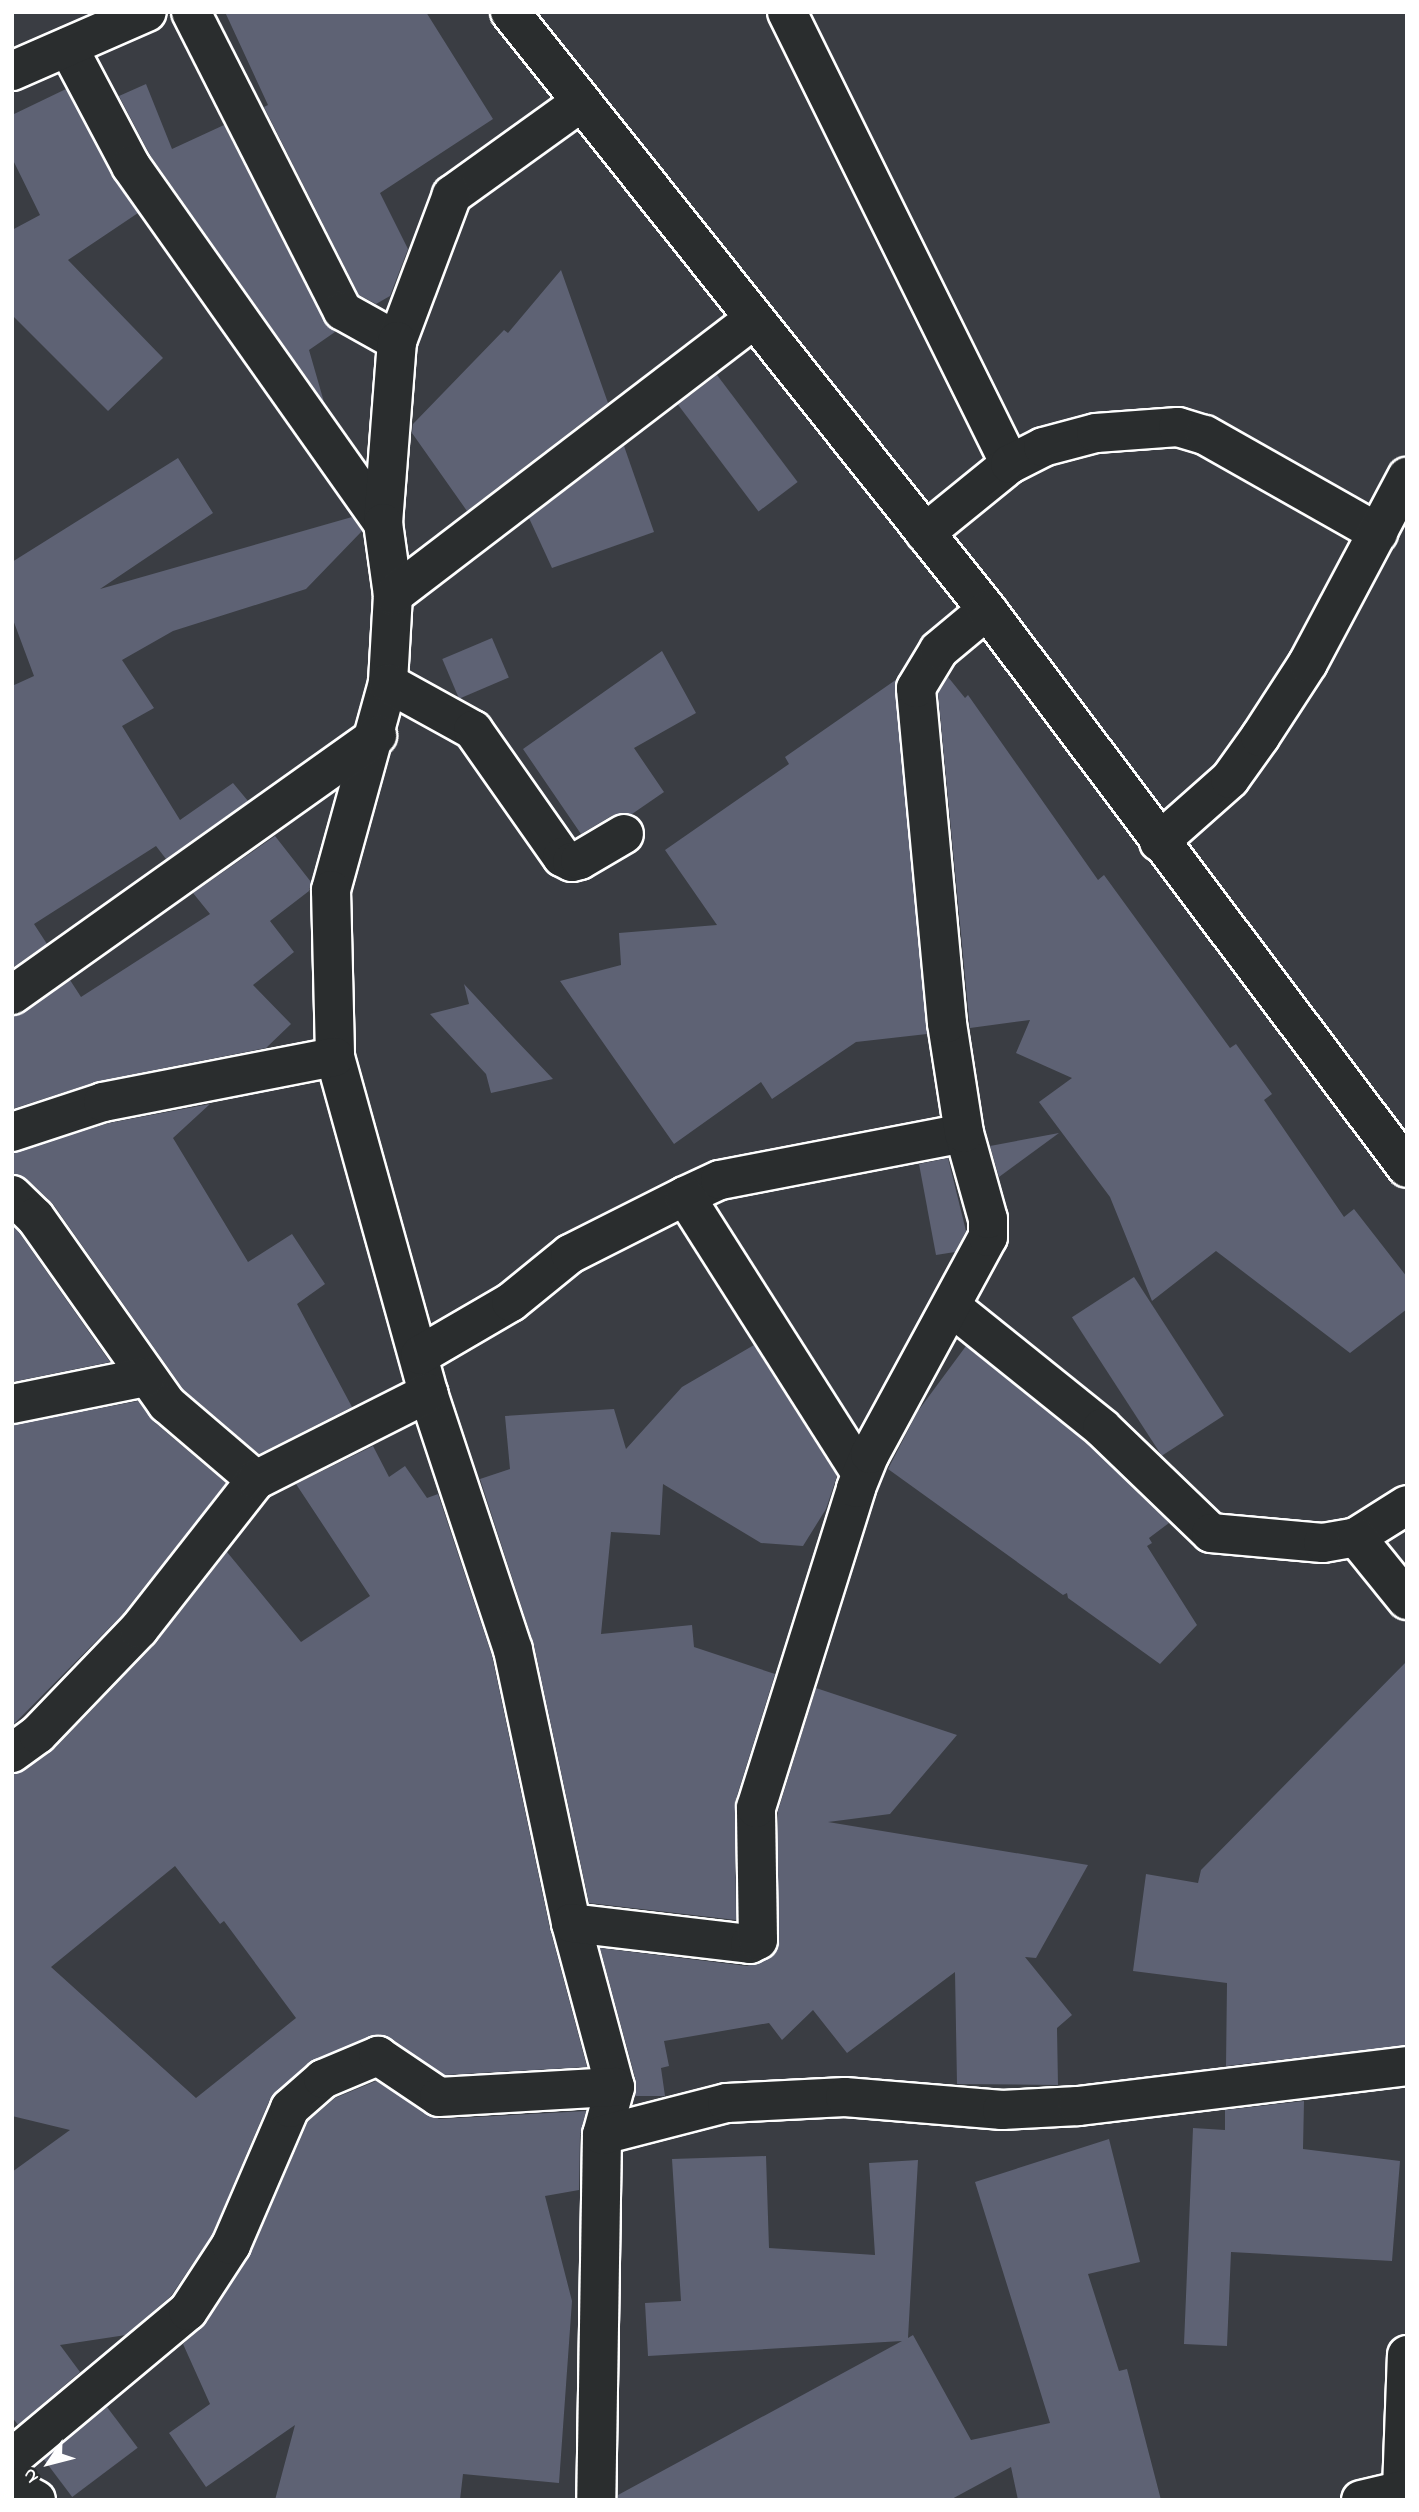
<!DOCTYPE html>
<style>
body{margin:0}
#map{position:relative;width:1419px;height:2512px;overflow:hidden;background:#3a3d43;font-family:"Indie Flower",sans-serif}
div>[style]{position:absolute}
.building>*{inset:0;background:#5e6274;transform-origin:0 0}
.roads{filter:drop-shadow(2px 0 #fff) drop-shadow(-2px 0 #fff) drop-shadow(0 2px #fff) drop-shadow(0 -2px #fff)}
.minor>*{height:38px;margin:-19px;padding:0 19px;transform-origin:19px;border-radius:19px;background:#2a2d2e}
.major>*{height:38px;margin:-19px;padding:0 19px;transform-origin:19px;border-radius:19px;background:#2a2d2e}
span{translate:-50% -50%;white-space:nowrap;text-align:center;line-height:1.15;-webkit-text-stroke:6px #2a2d2e;paint-order:stroke}
.frame{position:absolute;inset:0;border:14px solid #fff;pointer-events:none}
.north{position:absolute;left:14px;top:2428px;width:70px;height:70px;-webkit-text-stroke:5px #2a2d2e;paint-order:stroke;rotate:235deg;font-size:19px;font-weight:700;line-height:28px;text-align:center;color:#fff}
.north::after{content:'';display:block;margin:auto;width:24px;height:32px;background:#fff;clip-path:polygon(50% 0,100% 100%,50% 72%,0 100%)}
</style>
<div id="map">
<div class="building">
<div style="clip-path:polygon(225px 12px,426px 12px,493px 119px,380px 193px,408px 249px,390px 296px,376px 304px,359px 295px,264px 107px,268px 105px)"></div>
<div style="clip-path:polygon(146px 84px,172px 149px,224px 125px,324px 321px,335px 332px,309px 350px,324px 402px,150px 155px,119px 96px)"></div>
<div style="clip-path:polygon(66px 89px,112px 176px,138px 213px,68px 260px,163px 358px,108px 411px,12px 315px,12px 230px,40px 215px,12px 158px,12px 115px)"></div>
<div style="clip-path:polygon(561px 270px,608px 403px,467px 511px,412px 433px,413px 424px,504px 330px,508px 333px)"></div>
<div style="left:717px;top:375px;width:134px;height:49px;rotate:53deg"></div>
<div style="clip-path:polygon(624px 446px,654px 532px,552px 568px,529px 518px)"></div>
<div style="clip-path:polygon(178px 458px,213px 513px,100px 589px,352px 517px,362px 531px,306px 589px,173px 631px,122px 660px,154px 708px,122px 726px,180px 820px,233px 783px,248px 801px,166px 859px,156px 846px,34px 924px,47px 944px,12px 968px,12px 686px,34px 676px,12px 617px,12px 562px)"></div>
<div style="left:492px;top:638px;width:43px;height:54px;rotate:67deg"></div>
<div style="clip-path:polygon(662px 651px,696px 713px,634px 748px,664px 792px,632px 814px,613px 815px,581px 834px,523px 749px)"></div>
<div style="clip-path:polygon(948px 677px,965px 698px,968px 695px,1098px 880px,1104px 875px,1230px 1048px,1236px 1044px,1272px 1094px,1264px 1100px,1344px 1217px,1354px 1209px,1407px 1277px,1407px 1309px,1350px 1353px,1216px 1251px,1152px 1301px,1110px 1197px,1039px 1102px,1072px 1078px,1016px 1053px,1030px 1020px,970px 1028px,938px 693px)"></div>
<div style="clip-path:polygon(897px 679px,927px 1034px,856px 1042px,772px 1099px,761px 1082px,674px 1144px,560px 981px,621px 965px,619px 933px,717px 925px,665px 850px,789px 764px,785px 757px)"></div>
<div style="clip-path:polygon(275px 836px,311px 882px,309px 891px,270px 921px,294px 952px,253px 985px,291px 1024px,266px 1048px,99px 1081px,12px 1109px,12px 1017px,70px 980px,81px 997px,210px 914px,193px 893px)"></div>
<div style="clip-path:polygon(464px 984px,514px 1038px,553px 1079px,491px 1093px,486px 1074px,430px 1014px,469px 1004px)"></div>
<div style="clip-path:polygon(210px 1104px,173px 1138px,248px 1262px,292px 1234px,325px 1284px,297px 1304px,352px 1407px,259px 1454px,183px 1389px,53px 1204px,27px 1179px,12px 1174px,12px 1153px,109px 1123px)"></div>
<div style="clip-path:polygon(1059px 1133px,999px 1177px,990px 1146px)"></div>
<div style="clip-path:polygon(948px 1158px,966px 1231px,955px 1252px,936px 1255px,919px 1164px)"></div>
<div style="clip-path:polygon(12px 1226px,18px 1231px,110px 1362px,12px 1382px)"></div>
<div style="left:1134px;top:1277px;width:165px;height:74px;rotate:57deg"></div>
<div style="clip-path:polygon(754px 1345px,837px 1476px,826px 1509px,803px 1546px,761px 1543px,663px 1484px,660px 1535px,611px 1532px,601px 1634px,692px 1625px,694px 1647px,775px 1674px,735px 1802px,736px 1920px,589px 1903px,534px 1645px,480px 1479px,510px 1469px,505px 1416px,614px 1409px,626px 1449px,682px 1387px)"></div>
<div style="clip-path:polygon(966px 1346px,1088px 1444px,1169px 1523px,1149px 1538px,1152px 1543px,1147px 1546px,1197px 1625px,1160px 1664px,1068px 1598px,1067px 1593px,1063px 1595px,888px 1469px,918px 1411px)"></div>
<div style="clip-path:polygon(138px 1401px,153px 1421px,226px 1483px,122px 1615px,12px 1726px,12px 1425px)"></div>
<div style="clip-path:polygon(evenodd,373px 1446px,389px 1477px,405px 1466px,427px 1498px,438px 1494px,492px 1656px,550px 1929px,587px 2067px,445px 2075px,379px 2034px,309px 2062px,270px 2099px,212px 2235px,171px 2296px,126px 2335px,60px 2345px,80px 2372px,18px 2425px,12px 2417px,12px 2172px,70px 2130px,12px 2116px,12px 1775px,54px 1749px,155px 1644px,227px 1552px,301px 1642px,370px 1596px,296px 1484px,373px 1446px,175px 1866px,220px 1924px,224px 1921px,296px 2018px,196px 2098px,51px 1967px,175px 1866px)"></div>
<div style="clip-path:polygon(1407px 1661px,1407px 2045px,1226px 2066px,1227px 1983px,1133px 1971px,1146px 1874px,1198px 1883px,1201px 1870px)"></div>
<div style="clip-path:polygon(816px 1688px,957px 1735px,890px 1814px,828px 1822px,1088px 1865px,1036px 1958px,1025px 1957px,1072px 2015px,1057px 2028px,1058px 2085px,957px 2084px,955px 1972px,847px 2053px,813px 2010px,782px 2040px,769px 2023px,664px 2041px,669px 2066px,661px 2068px,665px 2096px,635px 2096px,636px 2081px,600px 1948px,747px 1966px,776px 1952px,778px 1811px)"></div>
<div style="clip-path:polygon(376px 2081px,439px 2119px,586px 2111px,580px 2135px,579px 2190px,545px 2196px,572px 2301px,559px 2483px,463px 2474px,460px 2500px,275px 2500px,295px 2425px,206px 2487px,169px 2433px,210px 2404px,183px 2344px,206px 2323px,249px 2257px,308px 2121px,335px 2098px)"></div>
<div style="clip-path:polygon(1304px 2101px,1303px 2149px,1400px 2161px,1392px 2261px,1231px 2252px,1227px 2346px,1184px 2344px,1193px 2128px,1225px 2130px,1225px 2110px)"></div>
<div style="clip-path:polygon(1109px 2139px,1140px 2262px,1088px 2274px,1119px 2371px,1127px 2369px,1161px 2500px,1018px 2500px,1011px 2467px,950px 2500px,618px 2500px,618px 2495px,902px 2341px,648px 2356px,645px 2303px,681px 2301px,672px 2159px,766px 2156px,769px 2248px,875px 2255px,869px 2163px,918px 2160px,908px 2338px,913px 2335px,971px 2440px,1050px 2423px,975px 2182px)"></div>
<div style="left:107px;top:2407px;width:51px;height:82px;rotate:53deg"></div>
</div>
<div class="roads">
<div class="minor">
<div style="left:191px;top:12px;width:335px;rotate:63.1deg"></div>
<div style="left:343px;top:311px;width:62px;rotate:29.1deg"></div>
<div style="left:787px;top:12px;width:504px;rotate:63.74deg"></div>
<div style="left:68px;top:47px;width:135px;rotate:62.1deg"></div>
<div style="left:131px;top:166px;width:437px;rotate:54.8deg"></div>
<div style="left:12px;top:71px;width:147px;rotate:-23.6deg"></div>
<div style="left:580px;top:103px;width:158px;rotate:144.3deg"></div>
<div style="left:452px;top:195px;width:156px;rotate:110.6deg"></div>
<div style="left:397px;top:341px;width:183px;rotate:94.4deg"></div>
<div style="left:383px;top:523px;width:73px;rotate:82.1deg"></div>
<div style="left:393px;top:595px;width:88px;rotate:93.3deg"></div>
<div style="left:388px;top:683px;width:215px;rotate:105.4deg"></div>
<div style="left:331px;top:890px;width:167px;rotate:88.6deg"></div>
<div style="left:335px;top:1057px;width:349px;rotate:74.5deg"></div>
<div style="left:428px;top:1393px;width:271px;rotate:71.7deg"></div>
<div style="left:513px;top:1650px;width:279px;rotate:78deg"></div>
<div style="left:571px;top:1923px;width:170px;rotate:75deg"></div>
<div style="left:615px;top:2087px;width:50px;rotate:105.2deg"></div>
<div style="left:602px;top:2135px;width:365px;rotate:90.9deg"></div>
<div style="left:925px;top:533px;width:109px;rotate:-39.1deg"></div>
<div style="left:1010px;top:464px;width:37px;rotate:-27deg"></div>
<div style="left:1043px;top:447px;width:55px;rotate:-14.8deg"></div>
<div style="left:1096px;top:433px;width:82px;rotate:-4.2deg"></div>
<div style="left:1178px;top:427px;width:28px;rotate:17deg"></div>
<div style="left:1205px;top:435px;width:199px;rotate:29.5deg"></div>
<div style="left:393px;top:595px;width:454px;rotate:-37.4deg"></div>
<div style="left:388px;top:683px;width:97px;rotate:28.9deg"></div>
<div style="left:473px;top:730px;width:155px;rotate:55deg"></div>
<div style="left:562px;top:857px;width:11px;rotate:27deg"></div>
<div style="left:572px;top:862px;width:8px;rotate:-14deg"></div>
<div style="left:580px;top:860px;width:51px;rotate:-30.6deg"></div>
<div style="left:1159px;top:842px;width:95px;rotate:-41.6deg"></div>
<div style="left:1230px;top:779px;width:52px;rotate:-54.5deg"></div>
<div style="left:1260px;top:737px;width:88px;rotate:-57deg"></div>
<div style="left:1308px;top:663px;width:211px;rotate:-62deg"></div>
<div style="left:12px;top:995px;width:448px;rotate:-35.4deg"></div>
<div style="left:12px;top:1132px;width:96px;rotate:-18.2deg"></div>
<div style="left:103px;top:1102px;width:236px;rotate:-11deg"></div>
<div style="left:12px;top:1195px;width:32px;rotate:44deg"></div>
<div style="left:35px;top:1217px;width:229px;rotate:54.8deg"></div>
<div style="left:167px;top:1404px;width:117px;rotate:40.5deg"></div>
<div style="left:685px;top:1196px;width:38px;rotate:-25deg"></div>
<div style="left:720px;top:1180px;width:248px;rotate:-10.9deg"></div>
<div style="left:953px;top:1308px;width:191px;rotate:38.8deg"></div>
<div style="left:1102px;top:1428px;width:151px;rotate:43.9deg"></div>
<div style="left:1211px;top:1533px;width:112px;rotate:5.1deg"></div>
<div style="left:1323px;top:1543px;width:34px;rotate:-10deg"></div>
<div style="left:1356px;top:1537px;width:60px;rotate:-32.1deg"></div>
<div style="left:420px;top:1355px;width:105px;rotate:-30.2deg"></div>
<div style="left:511px;top:1302px;width:76px;rotate:-39.1deg"></div>
<div style="left:570px;top:1254px;width:129px;rotate:-26.8deg"></div>
<div style="left:685px;top:1196px;width:328px;rotate:57.6deg"></div>
<div style="left:12px;top:1404px;width:137px;rotate:-11.4deg"></div>
<div style="left:1356px;top:1537px;width:81px;rotate:51deg"></div>
<div style="left:12px;top:1753px;width:32px;rotate:-36deg"></div>
<div style="left:38px;top:1734px;width:146px;rotate:-46.1deg"></div>
<div style="left:139px;top:1629px;width:189px;rotate:-51.9deg"></div>
<div style="left:256px;top:1480px;width:193px;rotate:-26.8deg"></div>
<div style="left:571px;top:1923px;width:180px;rotate:6.7deg"></div>
<div style="left:750px;top:1944px;width:9px;rotate:-27deg"></div>
<div style="left:758px;top:1940px;width:132px;rotate:-90.9deg"></div>
<div style="left:756px;top:1808px;width:335px;rotate:-72.6deg"></div>
<div style="left:856px;top:1488px;width:37px;rotate:-68deg"></div>
<div style="left:870px;top:1454px;width:247px;rotate:-61.5deg"></div>
<div style="left:988px;top:1237px;width:18px;rotate:-90deg"></div>
<div style="left:988px;top:1219px;width:89px;rotate:-105.6deg"></div>
<div style="left:964px;top:1133px;width:111px;rotate:-98.8deg"></div>
<div style="left:947px;top:1023px;width:336px;rotate:-95.3deg"></div>
<div style="left:916px;top:688px;width:44px;rotate:-58.8deg"></div>
<div style="left:939px;top:650px;width:62px;rotate:-39.8deg"></div>
<div style="left:602px;top:2135px;width:129px;rotate:-14.4deg"></div>
<div style="left:727px;top:2103px;width:118px;rotate:-2.9deg"></div>
<div style="left:845px;top:2097px;width:158px;rotate:4.7deg"></div>
<div style="left:1002px;top:2110px;width:76px;rotate:-3deg"></div>
<div style="left:1078px;top:2106px;width:331px;rotate:-6.9deg"></div>
<div style="left:12px;top:2458px;width:229px;rotate:-39.9deg"></div>
<div style="left:188px;top:2311px;width:79px;rotate:-56.9deg"></div>
<div style="left:231px;top:2245px;width:149px;rotate:-66.7deg"></div>
<div style="left:290px;top:2108px;width:44px;rotate:-41.3deg"></div>
<div style="left:323px;top:2079px;width:60px;rotate:-22.7deg"></div>
<div style="left:378px;top:2056px;width:73px;rotate:33.9deg"></div>
<div style="left:439px;top:2097px;width:176px;rotate:-3.3deg"></div>
<div style="left:12px;top:2487px;width:27px;rotate:28deg"></div>
<div style="left:1402px;top:2490px;width:135px;rotate:-87.9deg"></div>
<div style="left:1361px;top:2500px;width:47px;rotate:-13.4deg"></div>
</div>
<div class="major">
<div style="left:510px;top:12px;width:765px;rotate:51.42deg"></div>
<div style="left:987px;top:610px;width:698px;rotate:53.03deg"></div>
</div>
</div>
<div class="frame"></div>
<div class="north">N</div>
</div>
